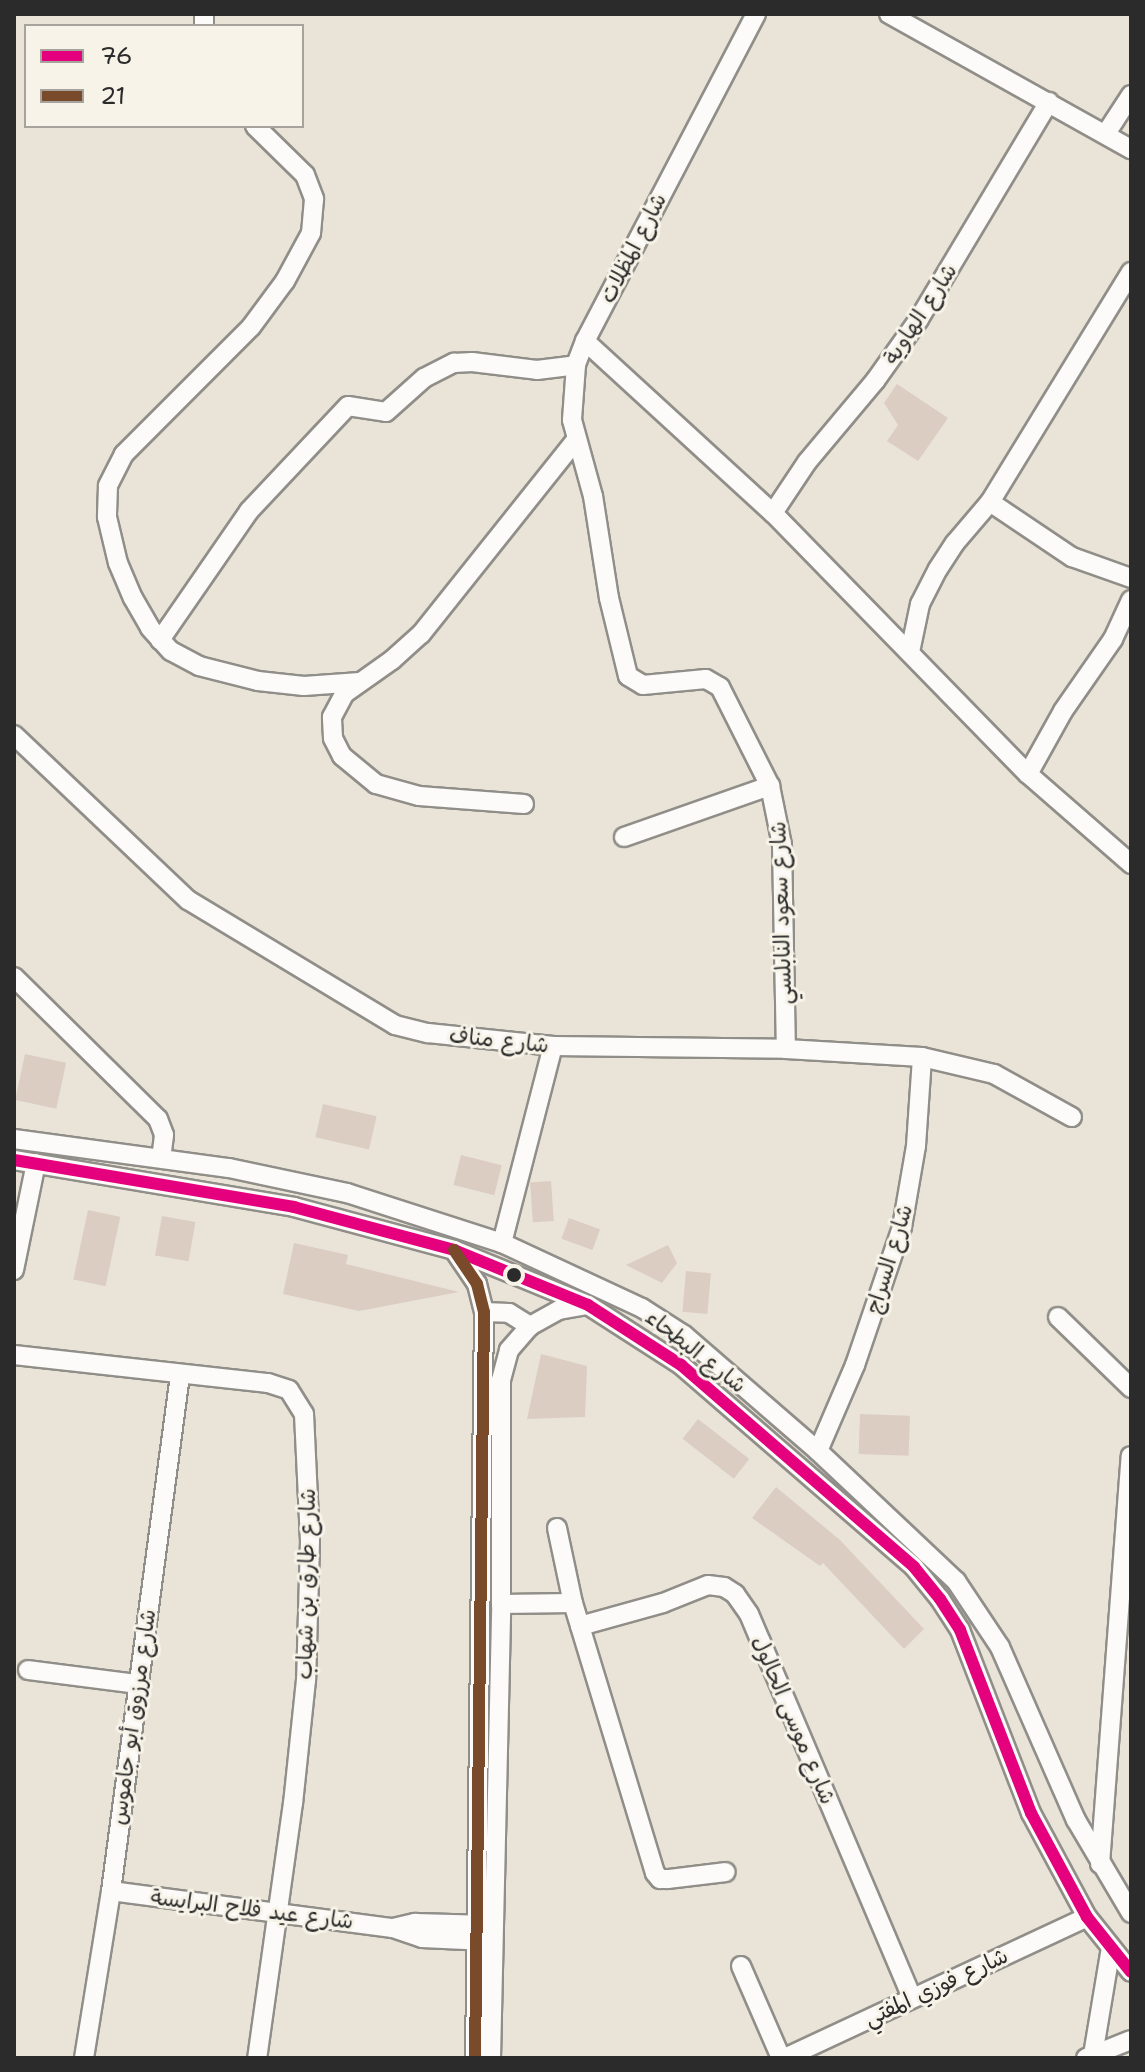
<!DOCTYPE html>
<meta charset="utf-8">
<style>
body{margin:0}
#map{position:relative;width:1145px;height:2072px;overflow:hidden;background:#eae4d8;font-family:"Shantell Sans","Playpen Sans Arabic",sans-serif}
div>[style]{position:absolute}
.building>*{inset:0;background:#dccdc3;transform-origin:0 0}
.roads{filter:drop-shadow(2px 0 #908e88) drop-shadow(-2px 0 #908e88) drop-shadow(0 2px #908e88) drop-shadow(0 -2px #908e88)}
.minor>*{height:18px;margin:-9px;padding:0 9px;transform-origin:9px;border-radius:9px;background:#fcfbf9}
.bus-1>*{height:12px;margin:-6px;padding:0 6px;transform-origin:6px;border-radius:6px;background:#e5007d}
.bus-2>*{height:12px;margin:-6px;padding:0 6px;transform-origin:6px;border-radius:6px;background:#7a4b2a}
.dots>*{width:22px;height:22px;translate:-50% -50%;box-sizing:border-box;border:4px solid #f7f3e8;border-radius:50%}
span{translate:-50% -50%;white-space:nowrap;text-align:center;line-height:1.15;-webkit-text-stroke:6px #f7f3e8;paint-order:stroke}
.street-label{font-size:22px;color:#2b2b2b}
.frame{position:absolute;inset:0;border:16px solid #2b2b2b;pointer-events:none}
.legend{position:absolute;left:24px;top:24px;width:280px;height:104px;box-sizing:border-box;background:#f7f3e8;border:2px solid #a5a39c;margin:0;padding:10px 14px;list-style:none;font-size:24px;color:#2b2b2b}
.legend li{display:flex;align-items:center;gap:16px;height:40px}
.legend b{width:40px;border:2px solid #a5a39c}
</style>
<div id="map">
<div class="building">
<div style="clip-path:polygon(897px 384px,948px 418px,918px 461px,887px 441px,898px 425px,884px 403px)"></div>
<div style="left:25px;top:1054px;width:42px;height:47px;rotate:12deg"></div>
<div style="left:323px;top:1104px;width:55px;height:34px;rotate:13deg"></div>
<div style="left:461px;top:1155px;width:42px;height:31px;rotate:14deg"></div>
<div style="left:551px;top:1181px;width:40px;height:21px;rotate:86deg"></div>
<div style="left:88px;top:1210px;width:33px;height:71px;rotate:12deg"></div>
<div style="left:162px;top:1216px;width:34px;height:40px;rotate:10deg"></div>
<div style="left:569px;top:1218px;width:33px;height:22px;rotate:20deg"></div>
<div style="clip-path:polygon(294px 1243px,348px 1255px,346px 1264px,459px 1292px,359px 1311px,283px 1294px)"></div>
<div style="clip-path:polygon(668px 1245px,677px 1263px,662px 1283px,626px 1265px)"></div>
<div style="left:686px;top:1271px;width:25px;height:41px;rotate:5deg"></div>
<div style="clip-path:polygon(541px 1354px,587px 1366px,585px 1417px,527px 1419px)"></div>
<div style="left:860px;top:1414px;width:50px;height:40px;rotate:2deg"></div>
<div style="left:698px;top:1419px;width:65px;height:25px;rotate:38deg"></div>
<div style="clip-path:polygon(776px 1487px,840px 1540px,924px 1629px,904px 1649px,823px 1563px,820px 1566px,752px 1518px)"></div>
</div>
<div class="roads">
<div class="minor">
<div style="left:756px;top:14px;width:369px;rotate:117.6deg"></div>
<div style="left:585px;top:341px;width:26px;rotate:111deg"></div>
<div style="left:576px;top:365px;width:55px;rotate:94.2deg"></div>
<div style="left:572px;top:420px;width:79px;rotate:74.6deg"></div>
<div style="left:593px;top:496px;width:103px;rotate:81.1deg"></div>
<div style="left:609px;top:598px;width:80px;rotate:76.3deg"></div>
<div style="left:628px;top:676px;width:17px;rotate:31deg"></div>
<div style="left:643px;top:685px;width:63px;rotate:-5.4deg"></div>
<div style="left:706px;top:679px;width:16px;rotate:30deg"></div>
<div style="left:720px;top:687px;width:111px;rotate:63.2deg"></div>
<div style="left:770px;top:786px;width:60px;rotate:78.5deg"></div>
<div style="left:782px;top:845px;width:204px;rotate:88.9deg"></div>
<div style="left:889px;top:14px;width:277px;rotate:29.2deg"></div>
<div style="left:204px;top:26px;width:12px;rotate:-90deg"></div>
<div style="left:255px;top:126px;width:70px;rotate:44.4deg"></div>
<div style="left:305px;top:175px;width:26px;rotate:69deg"></div>
<div style="left:314px;top:199px;width:34px;rotate:95deg"></div>
<div style="left:311px;top:233px;width:55px;rotate:118.4deg"></div>
<div style="left:285px;top:281px;width:57px;rotate:126.5deg"></div>
<div style="left:251px;top:327px;width:180px;rotate:135deg"></div>
<div style="left:124px;top:454px;width:36px;rotate:117deg"></div>
<div style="left:108px;top:486px;width:31px;rotate:92deg"></div>
<div style="left:107px;top:517px;width:47px;rotate:76.6deg"></div>
<div style="left:118px;top:563px;width:38px;rotate:67deg"></div>
<div style="left:133px;top:598px;width:34px;rotate:60deg"></div>
<div style="left:150px;top:628px;width:31px;rotate:48deg"></div>
<div style="left:171px;top:651px;width:32px;rotate:28deg"></div>
<div style="left:199px;top:666px;width:61px;rotate:14.3deg"></div>
<div style="left:258px;top:681px;width:46px;rotate:6.2deg"></div>
<div style="left:304px;top:686px;width:56px;rotate:-4.1deg"></div>
<div style="left:1107px;top:132px;width:44px;rotate:-57deg"></div>
<div style="left:585px;top:341px;width:255px;rotate:42.5deg"></div>
<div style="left:773px;top:513px;width:365px;rotate:45.7deg"></div>
<div style="left:1028px;top:774px;width:137px;rotate:41.1deg"></div>
<div style="left:990px;top:502px;width:99px;rotate:33.9deg"></div>
<div style="left:1072px;top:557px;width:63px;rotate:19.6deg"></div>
<div style="left:773px;top:513px;width:61px;rotate:-56.3deg"></div>
<div style="left:807px;top:462px;width:106px;rotate:-50deg"></div>
<div style="left:875px;top:381px;width:76px;rotate:-54.6deg"></div>
<div style="left:919px;top:319px;width:253px;rotate:-59.1deg"></div>
<div style="left:160px;top:640px;width:157px;rotate:-55.4deg"></div>
<div style="left:249px;top:511px;width:144px;rotate:-46.7deg"></div>
<div style="left:348px;top:406px;width:38px;rotate:9deg"></div>
<div style="left:386px;top:412px;width:51px;rotate:-41.8deg"></div>
<div style="left:424px;top:378px;width:34px;rotate:-27deg"></div>
<div style="left:454px;top:363px;width:18px;rotate:-3deg"></div>
<div style="left:472px;top:362px;width:65px;rotate:7deg"></div>
<div style="left:537px;top:370px;width:39px;rotate:-7deg"></div>
<div style="left:910px;top:652px;width:49px;rotate:-78.2deg"></div>
<div style="left:920px;top:604px;width:39px;rotate:-63deg"></div>
<div style="left:938px;top:569px;width:31px;rotate:-57deg"></div>
<div style="left:955px;top:543px;width:54px;rotate:-49.5deg"></div>
<div style="left:990px;top:502px;width:270px;rotate:-58.5deg"></div>
<div style="left:14px;top:735px;width:240px;rotate:43.5deg"></div>
<div style="left:188px;top:900px;width:242px;rotate:31.1deg"></div>
<div style="left:395px;top:1025px;width:34px;rotate:14deg"></div>
<div style="left:428px;top:1033px;width:126px;rotate:5.9deg"></div>
<div style="left:553px;top:1046px;width:233px;rotate:0.7deg"></div>
<div style="left:786px;top:1049px;width:136px;rotate:3.4deg"></div>
<div style="left:922px;top:1057px;width:74px;rotate:13.3deg"></div>
<div style="left:994px;top:1074px;width:89px;rotate:28.9deg"></div>
<div style="left:1028px;top:774px;width:72px;rotate:-60.9deg"></div>
<div style="left:1063px;top:711px;width:88px;rotate:-55.2deg"></div>
<div style="left:1113px;top:639px;width:43px;rotate:-65.2deg"></div>
<div style="left:524px;top:804px;width:105px;rotate:-175.6deg"></div>
<div style="left:419px;top:796px;width:45px;rotate:-164.4deg"></div>
<div style="left:376px;top:784px;width:44px;rotate:-140.5deg"></div>
<div style="left:342px;top:756px;width:20px;rotate:-117deg"></div>
<div style="left:333px;top:738px;width:21px;rotate:-93deg"></div>
<div style="left:332px;top:717px;width:26px;rotate:-62deg"></div>
<div style="left:344px;top:694px;width:59px;rotate:-35.3deg"></div>
<div style="left:392px;top:660px;width:39px;rotate:-42deg"></div>
<div style="left:421px;top:634px;width:248px;rotate:-51.4deg"></div>
<div style="left:624px;top:837px;width:155px;rotate:-19.3deg"></div>
<div style="left:14px;top:977px;width:202px;rotate:44.6deg"></div>
<div style="left:158px;top:1119px;width:17px;rotate:69deg"></div>
<div style="left:164px;top:1135px;width:23px;rotate:97deg"></div>
<div style="left:14px;top:1139px;width:217px;rotate:7.7deg"></div>
<div style="left:229px;top:1168px;width:121px;rotate:12deg"></div>
<div style="left:347px;top:1193px;width:163px;rotate:17.9deg"></div>
<div style="left:502px;top:1243px;width:154px;rotate:24.9deg"></div>
<div style="left:642px;top:1308px;width:50px;rotate:32.7deg"></div>
<div style="left:684px;top:1335px;width:177px;rotate:40.9deg"></div>
<div style="left:818px;top:1451px;width:190px;rotate:43.3deg"></div>
<div style="left:956px;top:1581px;width:79px;rotate:56.3deg"></div>
<div style="left:1000px;top:1647px;width:189px;rotate:66.3deg"></div>
<div style="left:1076px;top:1820px;width:108px;rotate:59.4deg"></div>
<div style="left:14px;top:1160px;width:284px;rotate:9.5deg"></div>
<div style="left:294px;top:1207px;width:166px;rotate:15deg"></div>
<div style="left:454px;top:1250px;width:145px;rotate:22.3deg"></div>
<div style="left:588px;top:1305px;width:111px;rotate:32.8deg"></div>
<div style="left:681px;top:1365px;width:308px;rotate:40.9deg"></div>
<div style="left:914px;top:1567px;width:41px;rotate:50.9deg"></div>
<div style="left:940px;top:1599px;width:37px;rotate:57deg"></div>
<div style="left:960px;top:1630px;width:196px;rotate:68.8deg"></div>
<div style="left:1031px;top:1813px;width:118px;rotate:61.7deg"></div>
<div style="left:1087px;top:1917px;width:70px;rotate:51.3deg"></div>
<div style="left:502px;top:1243px;width:203px;rotate:-75.5deg"></div>
<div style="left:454px;top:1250px;width:41px;rotate:55.9deg"></div>
<div style="left:477px;top:1284px;width:29px;rotate:76deg"></div>
<div style="left:484px;top:1312px;width:746px;rotate:90.69deg"></div>
<div style="left:14px;top:1270px;width:109px;rotate:-78.4deg"></div>
<div style="left:484px;top:1312px;width:25px;rotate:2deg"></div>
<div style="left:509px;top:1313px;width:25px;rotate:32deg"></div>
<div style="left:1058px;top:1317px;width:102px;rotate:44.2deg"></div>
<div style="left:14px;top:1355px;width:256px;rotate:6.3deg"></div>
<div style="left:268px;top:1383px;width:22px;rotate:18deg"></div>
<div style="left:289px;top:1390px;width:28px;rotate:58deg"></div>
<div style="left:304px;top:1414px;width:127px;rotate:87.3deg"></div>
<div style="left:310px;top:1541px;width:139px;rotate:91.6deg"></div>
<div style="left:306px;top:1680px;width:124px;rotate:96deg"></div>
<div style="left:293px;top:1803px;width:258px;rotate:98deg"></div>
<div style="left:818px;top:1451px;width:94px;rotate:-66.7deg"></div>
<div style="left:855px;top:1365px;width:146px;rotate:-71.2deg"></div>
<div style="left:902px;top:1227px;width:82px;rotate:-80.2deg"></div>
<div style="left:916px;top:1146px;width:89px;rotate:-86.1deg"></div>
<div style="left:557px;top:1528px;width:77px;rotate:78deg"></div>
<div style="left:573px;top:1603px;width:282px;rotate:73.1deg"></div>
<div style="left:655px;top:1873px;width:8px;rotate:50deg"></div>
<div style="left:660px;top:1879px;width:8px"></div>
<div style="left:668px;top:1879px;width:58px;rotate:-6.9deg"></div>
<div style="left:501px;top:1604px;width:72px;rotate:-0.8deg"></div>
<div style="left:580px;top:1626px;width:86px;rotate:-15.5deg"></div>
<div style="left:663px;top:1603px;width:48px;rotate:-21.8deg"></div>
<div style="left:708px;top:1585px;width:16px;rotate:7deg"></div>
<div style="left:724px;top:1587px;width:13px;rotate:32deg"></div>
<div style="left:735px;top:1594px;width:24px;rotate:55deg"></div>
<div style="left:749px;top:1614px;width:30px;rotate:67deg"></div>
<div style="left:761px;top:1642px;width:387px;rotate:67deg"></div>
<div style="left:28px;top:1670px;width:110px;rotate:7.3deg"></div>
<div style="left:1100px;top:1864px;width:409px;rotate:-85.7deg"></div>
<div style="left:111px;top:1891px;width:284px;rotate:7.5deg"></div>
<div style="left:393px;top:1928px;width:31px;rotate:19deg"></div>
<div style="left:422px;top:1938px;width:65px;rotate:2.6deg"></div>
<div style="left:393px;top:1928px;width:23px;rotate:-13deg"></div>
<div style="left:415px;top:1923px;width:75px;rotate:1.5deg"></div>
<div style="left:741px;top:1966px;width:100px;rotate:66.5deg"></div>
<div style="left:1093px;top:2055px;width:109px;rotate:-80.5deg"></div>
<div style="left:84px;top:2058px;width:169px;rotate:-80.8deg"></div>
<div style="left:111px;top:1891px;width:521px;rotate:-82.38deg"></div>
<div style="left:491px;top:2058px;width:454px;rotate:-88.7deg"></div>
<div style="left:501px;top:1604px;width:224px;rotate:-90deg"></div>
<div style="left:501px;top:1380px;width:31px;rotate:-75deg"></div>
<div style="left:509px;top:1350px;width:32px;rotate:-49deg"></div>
<div style="left:530px;top:1326px;width:33px;rotate:-29deg"></div>
<div style="left:559px;top:1310px;width:29px;rotate:-10deg"></div>
<div style="left:785px;top:2058px;width:333px;rotate:-25deg"></div>
<div style="left:1086px;top:2058px;width:48px;rotate:-21.8deg"></div>
</div>
</div>
<div class="bus-1">
<div style="left:14px;top:1160px;width:284px;rotate:9.5deg"></div>
<div style="left:294px;top:1207px;width:166px;rotate:15deg"></div>
<div style="left:454px;top:1250px;width:145px;rotate:22.3deg"></div>
<div style="left:588px;top:1305px;width:111px;rotate:32.8deg"></div>
<div style="left:681px;top:1365px;width:308px;rotate:40.9deg"></div>
<div style="left:914px;top:1567px;width:41px;rotate:50.9deg"></div>
<div style="left:940px;top:1599px;width:37px;rotate:57deg"></div>
<div style="left:960px;top:1630px;width:196px;rotate:68.8deg"></div>
<div style="left:1031px;top:1813px;width:118px;rotate:61.7deg"></div>
<div style="left:1087px;top:1917px;width:70px;rotate:51.3deg"></div>
</div>
<div class="bus-2">
<div style="left:454px;top:1250px;width:41px;rotate:55.9deg"></div>
<div style="left:477px;top:1284px;width:29px;rotate:76deg"></div>
<div style="left:484px;top:1312px;width:746px;rotate:90.69deg"></div>
</div>
<div class="dots">
<div style="left:514px;top:1275px;background:#2b2b2b"></div>
</div>
<div class="street-label">
<span style="left:633px;top:248px;rotate:-63deg">شارع المظلات</span>
<span style="left:920px;top:314px;rotate:-57deg">شارع الهاوية</span>
<span style="left:781px;top:913px;rotate:-92deg">شارع سعود النابلسي</span>
<span style="left:499px;top:1040px;rotate:6deg">شارع مناف</span>
<span style="left:889px;top:1259px;rotate:-73deg">شارع السراج</span>
<span style="left:696px;top:1351px;rotate:38deg">شارع البطحاء</span>
<span style="left:306px;top:1584px;rotate:-89deg">شارع طارق بن شهاب</span>
<span style="left:133px;top:1717px;rotate:-82deg">شارع مرزوق أبو جاموس</span>
<span style="left:794px;top:1720px;rotate:67deg">شارع موسى الحالول</span>
<span style="left:252px;top:1909px;rotate:7deg">شارع عيد فلاح البرايسة</span>
<span style="left:936px;top:1987px;rotate:-25deg">شارع فوزي المفتي</span>
</div>
<div class="frame"></div>
<ul class="legend">
<li><b style="height:10px;background:#e5007d"></b>76</li>
<li><b style="height:10px;background:#7a4b2a"></b>21</li>
</ul>
</div>
